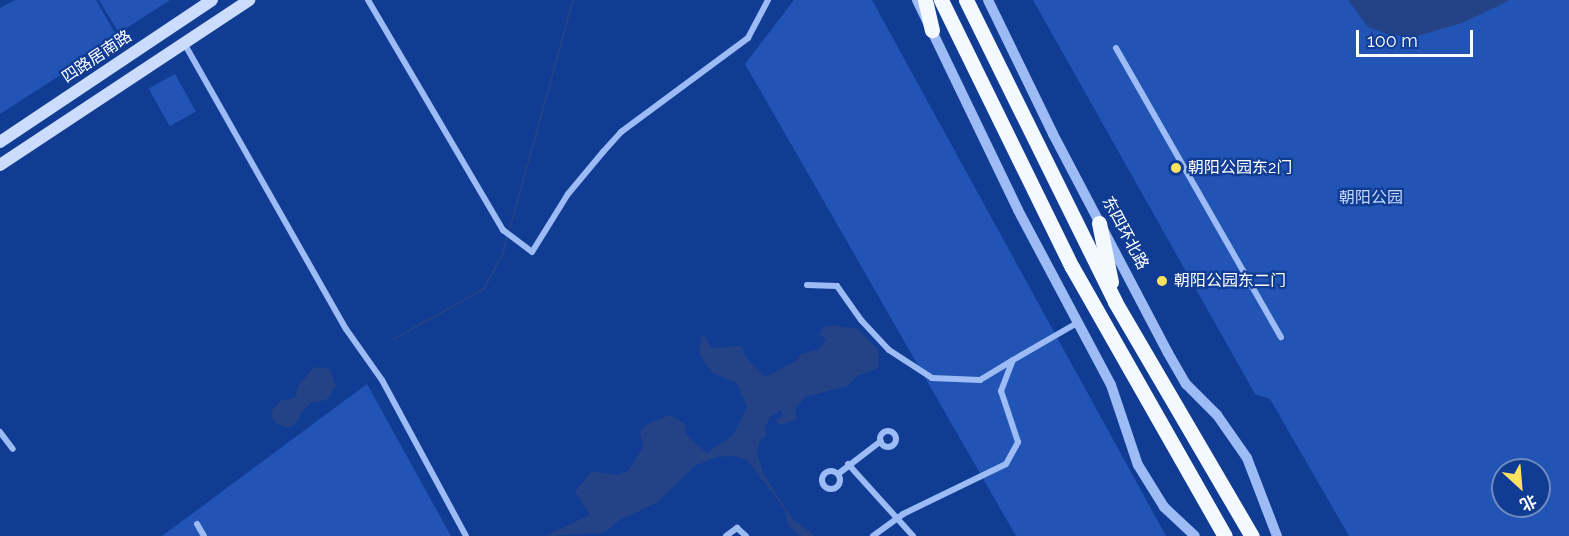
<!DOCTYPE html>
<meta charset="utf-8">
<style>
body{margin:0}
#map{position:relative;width:1569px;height:536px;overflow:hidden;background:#103c94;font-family:Raleway,"Noto Sans SC",sans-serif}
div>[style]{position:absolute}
.green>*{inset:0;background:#2154b4;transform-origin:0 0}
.water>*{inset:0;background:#234386}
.stream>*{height:2px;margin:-1px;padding:0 1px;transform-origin:1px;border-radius:1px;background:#234386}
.minor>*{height:6px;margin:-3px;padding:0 3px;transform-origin:3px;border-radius:3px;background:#9dbbf4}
.minor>.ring{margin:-3px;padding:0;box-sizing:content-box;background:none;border:6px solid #9dbbf4;border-radius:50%}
.tertiary>*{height:10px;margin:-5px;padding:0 5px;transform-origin:5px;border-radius:5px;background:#9dbbf4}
.secondary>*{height:12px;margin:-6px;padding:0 6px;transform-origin:6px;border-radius:6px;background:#ccdcfd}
.trunk>*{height:15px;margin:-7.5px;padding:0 7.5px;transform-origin:7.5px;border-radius:7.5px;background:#f4f8ff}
.dots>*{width:16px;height:16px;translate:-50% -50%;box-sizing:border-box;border:3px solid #103c94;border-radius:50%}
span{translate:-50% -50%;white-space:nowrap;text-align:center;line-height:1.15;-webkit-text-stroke:4.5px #103c94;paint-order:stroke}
.street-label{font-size:16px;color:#fff}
.poi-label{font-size:16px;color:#fff}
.left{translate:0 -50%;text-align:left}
.park-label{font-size:16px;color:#c5d9fe}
.north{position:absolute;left:1491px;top:458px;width:60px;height:60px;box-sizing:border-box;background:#103c94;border:2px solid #708abf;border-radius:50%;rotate:154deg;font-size:16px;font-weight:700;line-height:24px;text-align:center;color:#fff}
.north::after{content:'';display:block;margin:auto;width:21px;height:27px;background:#ffe260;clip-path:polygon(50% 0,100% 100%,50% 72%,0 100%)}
.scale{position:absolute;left:1356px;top:30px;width:117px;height:27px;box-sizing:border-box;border:3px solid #fff;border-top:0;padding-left:8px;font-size:18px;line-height:21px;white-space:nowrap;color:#fff;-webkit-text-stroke:4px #103c94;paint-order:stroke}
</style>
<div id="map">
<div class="green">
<div style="clip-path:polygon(15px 0,96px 0,118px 38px,0 114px,0 8px)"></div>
<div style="clip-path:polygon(99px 0,170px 0,119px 33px)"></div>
<div style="clip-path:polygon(794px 0,872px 0,1166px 536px,1016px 536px,745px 64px)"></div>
<div style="clip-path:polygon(evenodd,1033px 0,1569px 0,1569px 536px,1349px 536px,1270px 399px,1255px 394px,1033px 0,1503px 470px,1539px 470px,1539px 506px,1503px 506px,1503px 470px)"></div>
<div style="left:175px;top:74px;width:43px;height:30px;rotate:61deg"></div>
<div style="clip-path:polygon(367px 384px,451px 536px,162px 536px)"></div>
</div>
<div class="water">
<div style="clip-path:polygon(1348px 0,1510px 0,1462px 23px,1417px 36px,1390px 35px,1368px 27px)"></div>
<div style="clip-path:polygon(833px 325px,858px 329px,879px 351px,878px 368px,857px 376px,848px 386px,805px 397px,795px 410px,797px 419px,780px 425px,775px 420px,782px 416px,782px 410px,770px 417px,765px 427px,767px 435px,760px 441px,757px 453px,763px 473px,792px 518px,815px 536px,800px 536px,788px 526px,785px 510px,747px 460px,733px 456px,717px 457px,695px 466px,657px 503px,621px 519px,603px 533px,545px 536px,590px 515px,575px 491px,592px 471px,618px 475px,628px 471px,643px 447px,640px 432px,646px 425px,670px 415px,685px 424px,687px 436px,707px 453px,734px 434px,747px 407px,737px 383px,711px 372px,699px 353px,701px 337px,704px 335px,712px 348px,742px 346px,745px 356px,765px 377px,797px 360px,800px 354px,818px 350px,826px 341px,820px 334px,823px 327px)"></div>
<div style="clip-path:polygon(314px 367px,330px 369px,336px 387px,326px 400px,311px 403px,304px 409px,296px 424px,287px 428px,275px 423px,271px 412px,280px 401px,296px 397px,298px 386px)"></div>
</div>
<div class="stream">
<div style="left:394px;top:339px;width:103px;rotate:-29.1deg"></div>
<div style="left:484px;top:289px;width:41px;rotate:-62.2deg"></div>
<div style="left:503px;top:253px;width:263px;rotate:-74.5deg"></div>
</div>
<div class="minor">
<div style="left:368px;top:0;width:267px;rotate:59.6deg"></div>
<div style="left:503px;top:230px;width:36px;rotate:37deg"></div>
<div style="left:532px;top:252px;width:68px;rotate:-58.2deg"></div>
<div style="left:568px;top:194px;width:55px;rotate:-50.2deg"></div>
<div style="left:603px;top:152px;width:27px;rotate:-48deg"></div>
<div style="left:621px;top:132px;width:158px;rotate:-36.5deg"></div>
<div style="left:748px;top:38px;width:43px;rotate:-62.2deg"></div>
<div style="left:184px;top:43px;width:329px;rotate:60.5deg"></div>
<div style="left:346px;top:329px;width:62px;rotate:54.8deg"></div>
<div style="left:382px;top:380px;width:177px;rotate:61.7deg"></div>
<div style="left:1116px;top:48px;width:333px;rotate:60.3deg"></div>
<div style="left:807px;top:285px;width:30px;rotate:2deg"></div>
<div style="left:837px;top:286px;width:42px;rotate:54.8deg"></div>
<div style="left:861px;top:320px;width:41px;rotate:47deg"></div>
<div style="left:889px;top:350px;width:51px;rotate:33.1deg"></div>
<div style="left:932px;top:378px;width:48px;rotate:2.4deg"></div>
<div style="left:980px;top:380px;width:37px;rotate:-31deg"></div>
<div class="ring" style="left:880px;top:431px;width:10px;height:10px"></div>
<div style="left:0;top:432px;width:21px;rotate:53deg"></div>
<div style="left:848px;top:464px;width:97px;rotate:47.9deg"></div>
<div class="ring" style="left:822px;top:471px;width:12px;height:12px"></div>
<div style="left:838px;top:474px;width:54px;rotate:-37.5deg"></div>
<div style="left:197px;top:524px;width:14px;rotate:60deg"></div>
<div style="left:726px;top:536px;width:14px;rotate:-36deg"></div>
<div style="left:737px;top:528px;width:12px;rotate:42deg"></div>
<div style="left:873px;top:536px;width:37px;rotate:-36deg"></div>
<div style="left:903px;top:514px;width:114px;rotate:-25.9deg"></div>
<div style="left:1006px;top:464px;width:25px;rotate:-61deg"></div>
<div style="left:1018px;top:442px;width:54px;rotate:-108.4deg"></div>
<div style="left:1001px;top:391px;width:33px;rotate:-69deg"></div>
<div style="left:1013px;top:360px;width:74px;rotate:-30deg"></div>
</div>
<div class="tertiary">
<div style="left:917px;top:0;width:233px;rotate:64.3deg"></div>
<div style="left:1018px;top:210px;width:198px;rotate:62deg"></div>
<div style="left:1111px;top:385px;width:84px;rotate:71.4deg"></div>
<div style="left:1138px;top:465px;width:49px;rotate:58.2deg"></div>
<div style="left:1164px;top:507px;width:42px;rotate:43.1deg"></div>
<div style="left:988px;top:0;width:149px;rotate:64.1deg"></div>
<div style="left:1053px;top:134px;width:247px;rotate:62.3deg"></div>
<div style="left:1168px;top:353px;width:36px;rotate:60deg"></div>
<div style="left:1186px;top:384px;width:44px;rotate:45deg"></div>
<div style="left:1217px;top:415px;width:52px;rotate:55.1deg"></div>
<div style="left:1247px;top:458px;width:84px;rotate:69deg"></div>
</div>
<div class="secondary">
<div style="left:0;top:142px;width:255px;rotate:-33.8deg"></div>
<div style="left:0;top:165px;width:299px;rotate:-33.5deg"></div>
</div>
<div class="trunk">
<div style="left:925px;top:0;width:31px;rotate:77deg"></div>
<div style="left:941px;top:0;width:297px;rotate:63.9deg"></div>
<div style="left:1072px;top:267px;width:309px;rotate:60.4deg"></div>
<div style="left:966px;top:0;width:337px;rotate:63.7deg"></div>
<div style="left:1115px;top:302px;width:271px;rotate:59.7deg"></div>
<div style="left:1099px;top:223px;width:60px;rotate:78.5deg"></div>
</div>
<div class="dots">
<div style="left:1176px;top:168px;background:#ffe260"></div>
<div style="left:1162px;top:281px;background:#ffe260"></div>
</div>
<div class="street-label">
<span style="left:97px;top:57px;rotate:-34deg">四路居南路</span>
<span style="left:1125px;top:233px;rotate:62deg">东四环北路</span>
</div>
<div class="poi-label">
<span class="left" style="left:1188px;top:168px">朝阳公园东2门</span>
<span class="left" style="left:1174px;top:281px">朝阳公园东二门</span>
</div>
<div class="park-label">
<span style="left:1371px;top:198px">朝阳公园</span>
</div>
<div class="north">北</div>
<div class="scale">100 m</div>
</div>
